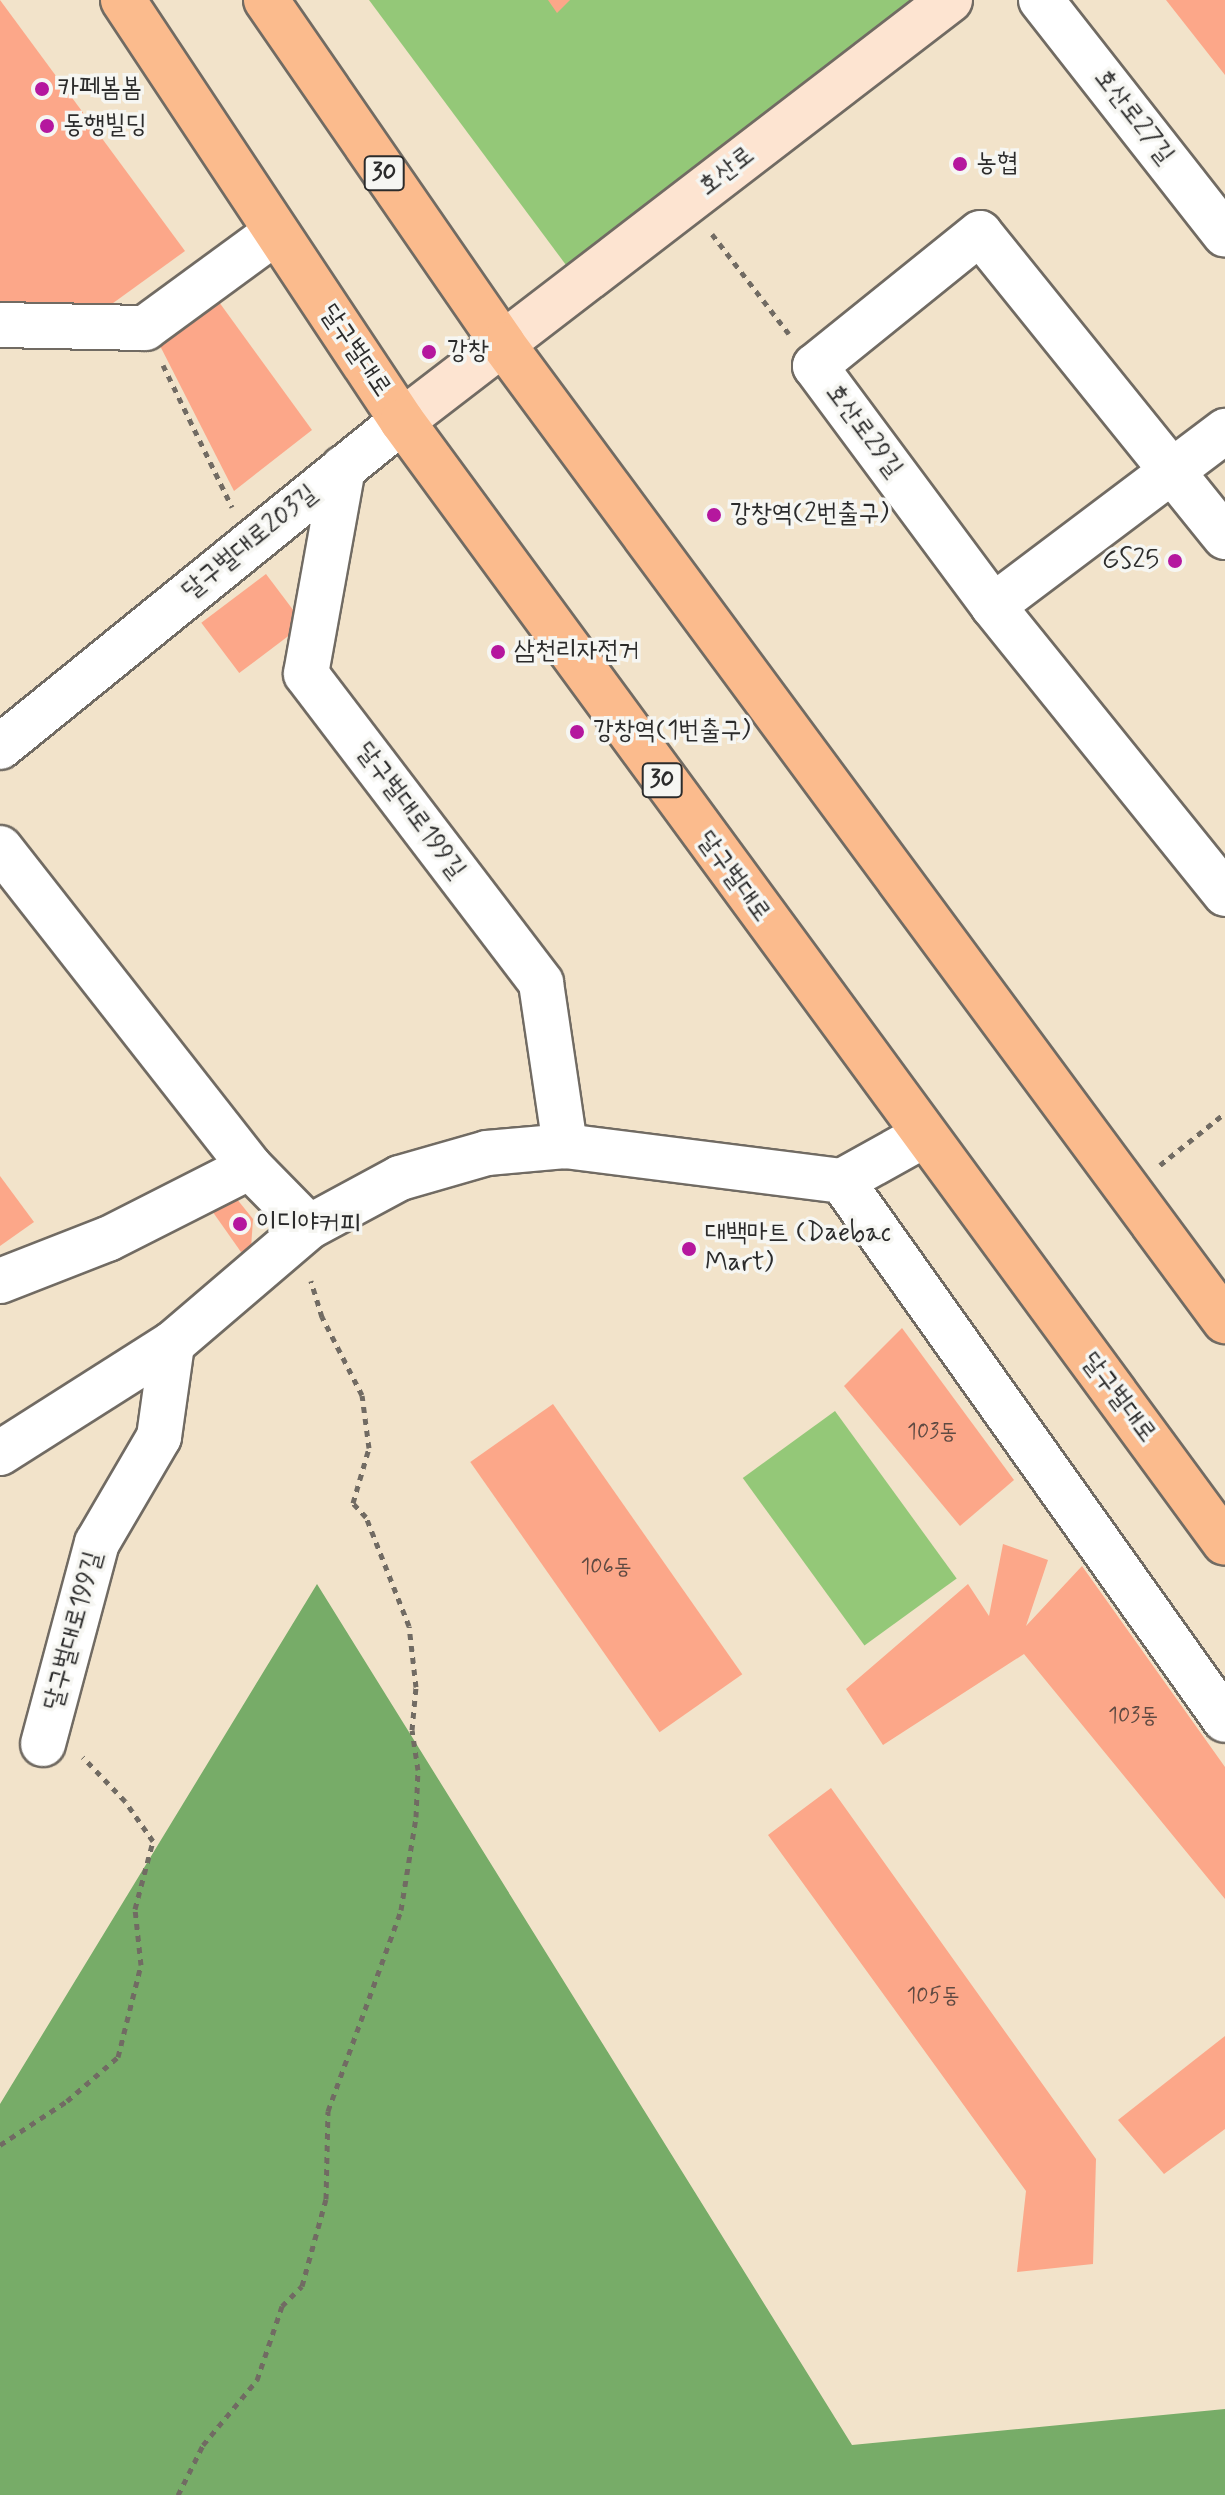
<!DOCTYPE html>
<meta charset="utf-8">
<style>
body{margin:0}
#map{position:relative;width:1225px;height:2495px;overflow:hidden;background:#f2e3ca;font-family:Mynerve,"Poor Story",sans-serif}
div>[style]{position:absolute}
.green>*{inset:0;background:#94c878;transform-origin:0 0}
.forest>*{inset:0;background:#77ac68}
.building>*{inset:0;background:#fca789;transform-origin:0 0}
.path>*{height:5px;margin-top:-2.5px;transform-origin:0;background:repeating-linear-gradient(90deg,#716b63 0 6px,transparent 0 12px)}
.roads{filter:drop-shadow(2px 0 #716b63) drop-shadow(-2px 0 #716b63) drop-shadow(0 2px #716b63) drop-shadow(0 -2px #716b63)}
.street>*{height:44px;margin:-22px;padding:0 22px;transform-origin:22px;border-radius:22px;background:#fff}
.secondary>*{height:44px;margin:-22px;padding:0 22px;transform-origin:22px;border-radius:22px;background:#fde4d1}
.primary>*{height:44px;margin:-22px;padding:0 22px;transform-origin:22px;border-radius:22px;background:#fbbb8d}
.dots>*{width:22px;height:22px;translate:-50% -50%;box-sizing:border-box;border:4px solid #f6f6f2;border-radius:50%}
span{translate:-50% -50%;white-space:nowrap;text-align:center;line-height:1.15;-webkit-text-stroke:7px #f6f6f2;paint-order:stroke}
.number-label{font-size:22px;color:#5f4a42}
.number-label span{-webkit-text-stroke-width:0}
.shield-label span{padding:2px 6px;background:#f6f6f2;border:2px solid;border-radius:6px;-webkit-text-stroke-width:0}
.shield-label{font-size:24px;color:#2b2b2b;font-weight:700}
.poi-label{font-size:26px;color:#2b2b2b}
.left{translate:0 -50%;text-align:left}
.right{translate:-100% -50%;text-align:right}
.street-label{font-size:26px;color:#2b2b2b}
</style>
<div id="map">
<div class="green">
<div style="clip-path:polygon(369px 0,911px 0,566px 265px)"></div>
<div style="left:835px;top:1411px;width:207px;height:114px;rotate:54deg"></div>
</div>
<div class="forest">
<div style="clip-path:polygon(317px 1584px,852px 2445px,1225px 2409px,1225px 2495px,0 2495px,0 2104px)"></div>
</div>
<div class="building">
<div style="clip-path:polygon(0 0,185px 251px,109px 306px,0 308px)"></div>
<div style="clip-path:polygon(548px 0,570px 0,557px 13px)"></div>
<div style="clip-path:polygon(1166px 0,1225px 0,1225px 75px)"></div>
<div style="clip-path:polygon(211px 291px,312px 430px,234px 491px,154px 334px)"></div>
<div style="left:266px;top:574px;width:63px;height:81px;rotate:53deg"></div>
<div style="clip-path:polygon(0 1176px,34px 1222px,0 1246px)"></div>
<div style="clip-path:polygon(236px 1198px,253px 1219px,251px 1248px,241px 1252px,210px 1208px)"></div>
<div style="clip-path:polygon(902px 1328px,1014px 1480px,960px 1526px,844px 1386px)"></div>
<div style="left:553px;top:1404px;width:330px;height:101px;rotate:55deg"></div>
<div style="clip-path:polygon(1003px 1544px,1048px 1560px,1026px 1626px,1082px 1566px,1225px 1767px,1225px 1899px,1024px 1654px,883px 1745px,846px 1689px,968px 1584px,989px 1616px)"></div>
<div style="clip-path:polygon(831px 1788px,1096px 2159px,1093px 2264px,1017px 2272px,1026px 2191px,768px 1835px)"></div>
<div style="clip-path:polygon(1225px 2036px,1225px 2129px,1164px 2174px,1118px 2120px)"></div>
</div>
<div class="path">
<div style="left:712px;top:234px;width:126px;rotate:52.4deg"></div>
<div style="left:163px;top:365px;width:158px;rotate:64.1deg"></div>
<div style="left:1160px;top:1165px;width:83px;rotate:-38.7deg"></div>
<div style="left:0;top:2145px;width:80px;rotate:-33.3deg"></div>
<div style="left:67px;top:2101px;width:67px;rotate:-40.8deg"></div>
<div style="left:118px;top:2057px;width:95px;rotate:-76deg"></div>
<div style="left:141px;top:1965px;width:56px;rotate:-96.1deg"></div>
<div style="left:135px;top:1909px;width:70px;rotate:-75.2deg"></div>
<div style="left:153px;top:1841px;width:49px;rotate:-125deg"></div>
<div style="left:125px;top:1801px;width:61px;rotate:-133.7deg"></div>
<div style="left:178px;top:2495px;width:56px;rotate:-63.4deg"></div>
<div style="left:203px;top:2445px;width:85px;rotate:-50.3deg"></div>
<div style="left:257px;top:2380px;width:78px;rotate:-71.3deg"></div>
<div style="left:282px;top:2306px;width:28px;rotate:-45deg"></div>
<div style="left:302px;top:2286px;width:90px;rotate:-74.6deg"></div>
<div style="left:326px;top:2199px;width:88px;rotate:-88.7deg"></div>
<div style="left:328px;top:2111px;width:214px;rotate:-70deg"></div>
<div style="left:401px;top:1910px;width:94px;rotate:-80.8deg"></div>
<div style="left:416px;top:1817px;width:47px;rotate:-87.6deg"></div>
<div style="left:418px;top:1770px;width:40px;rotate:-98.5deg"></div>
<div style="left:412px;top:1730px;width:43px;rotate:-84.7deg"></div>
<div style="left:416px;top:1687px;width:61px;rotate:-96.5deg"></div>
<div style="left:409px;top:1626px;width:117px;rotate:-111.5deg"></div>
<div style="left:366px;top:1517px;width:19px;rotate:-133deg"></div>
<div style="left:353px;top:1503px;width:57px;rotate:-73.8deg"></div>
<div style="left:369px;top:1448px;width:53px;rotate:-97.5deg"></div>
<div style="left:362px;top:1395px;width:88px;rotate:-117.1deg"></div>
<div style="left:322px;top:1317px;width:38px;rotate:-107deg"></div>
</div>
<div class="roads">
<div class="street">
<div style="left:1041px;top:0;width:298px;rotate:51.9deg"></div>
<div style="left:0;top:325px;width:145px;rotate:1.2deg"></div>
<div style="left:145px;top:328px;width:162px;rotate:-36.2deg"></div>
<div style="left:343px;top:468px;width:209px;rotate:100.2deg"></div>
<div style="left:306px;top:674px;width:388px;rotate:52.7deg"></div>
<div style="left:541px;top:983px;width:165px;rotate:81.6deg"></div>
<div style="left:1225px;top:537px;width:390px;rotate:-128.9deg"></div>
<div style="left:980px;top:233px;width:212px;rotate:141.1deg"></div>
<div style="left:815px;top:366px;width:299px;rotate:53.4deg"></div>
<div style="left:993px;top:606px;width:370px;rotate:51.1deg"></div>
<div style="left:993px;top:606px;width:291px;rotate:-37deg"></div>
<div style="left:0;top:747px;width:518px;rotate:-39.04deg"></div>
<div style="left:0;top:848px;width:405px;rotate:51.9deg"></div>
<div style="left:842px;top:1181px;width:661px;rotate:54.6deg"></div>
<div style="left:0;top:1281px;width:116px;rotate:-21.3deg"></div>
<div style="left:108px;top:1239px;width:159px;rotate:-26.9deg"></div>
<div style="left:250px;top:1167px;width:84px;rotate:45.5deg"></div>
<div style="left:0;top:1453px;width:204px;rotate:-32.4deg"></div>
<div style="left:172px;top:1344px;width:180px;rotate:-40.5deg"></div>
<div style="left:309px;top:1227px;width:103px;rotate:-28.3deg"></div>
<div style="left:400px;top:1178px;width:91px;rotate:-16deg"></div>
<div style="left:487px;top:1153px;width:78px;rotate:-5.1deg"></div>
<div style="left:565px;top:1146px;width:279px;rotate:7.2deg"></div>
<div style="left:842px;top:1181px;width:93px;rotate:-29.1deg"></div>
<div style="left:43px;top:1744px;width:208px;rotate:-75deg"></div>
<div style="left:97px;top:1543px;width:123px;rotate:-59.7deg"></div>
<div style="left:159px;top:1437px;width:94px;rotate:-82deg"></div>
</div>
<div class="secondary">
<div style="left:402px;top:421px;width:691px;rotate:-37.53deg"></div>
</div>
<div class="primary">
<div style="left:123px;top:0;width:505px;rotate:56.47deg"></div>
<div style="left:402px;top:421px;width:1391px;rotate:53.74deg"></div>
<div style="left:266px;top:0;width:418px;rotate:55.4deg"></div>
<div style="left:503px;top:344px;width:1215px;rotate:53.54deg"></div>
</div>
</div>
<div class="dots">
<div style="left:42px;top:89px;background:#b5179e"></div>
<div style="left:47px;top:126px;background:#b5179e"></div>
<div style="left:960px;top:164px;background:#b5179e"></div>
<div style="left:429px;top:352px;background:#b5179e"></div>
<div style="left:714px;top:515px;background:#b5179e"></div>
<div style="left:1175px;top:561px;background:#b5179e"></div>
<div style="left:498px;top:652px;background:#b5179e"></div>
<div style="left:577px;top:732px;background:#b5179e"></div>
<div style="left:240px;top:1224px;background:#b5179e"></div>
<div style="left:689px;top:1249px;background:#b5179e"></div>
</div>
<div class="number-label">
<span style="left:932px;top:1433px">103동</span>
<span style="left:606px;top:1568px">106동</span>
<span style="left:1133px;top:1717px">103동</span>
<span style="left:933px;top:1997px">105동</span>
</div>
<div class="shield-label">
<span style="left:384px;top:173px">30</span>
<span style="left:662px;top:780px">30</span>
</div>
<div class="poi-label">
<span class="left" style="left:58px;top:89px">카페봄봄</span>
<span class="left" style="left:63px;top:126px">동행빌딩</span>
<span class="left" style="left:976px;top:164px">농협</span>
<span class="left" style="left:447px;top:352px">강창</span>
<span class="left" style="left:730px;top:515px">강창역(2번출구)</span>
<span class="right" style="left:1159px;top:561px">GS25</span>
<span class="left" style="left:514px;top:652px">삼천리자전거</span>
<span class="left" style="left:593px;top:732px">강창역(1번출구)</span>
<span class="left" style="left:256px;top:1224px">이디야커피</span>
<span class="left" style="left:705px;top:1249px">대백마트 (Daebac<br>Mart)</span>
</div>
<div class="street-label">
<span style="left:1133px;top:117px;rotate:52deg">호산로27길</span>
<span style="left:727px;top:172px;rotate:-38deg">호산로</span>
<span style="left:355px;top:351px;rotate:56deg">달구벌대로</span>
<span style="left:863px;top:431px;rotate:53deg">호산로29길</span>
<span style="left:250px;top:543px;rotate:-39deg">달구벌대로203길</span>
<span style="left:410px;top:811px;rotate:53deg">달구벌대로199길</span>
<span style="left:733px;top:877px;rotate:54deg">달구벌대로</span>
<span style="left:1118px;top:1398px;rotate:53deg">달구벌대로</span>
<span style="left:74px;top:1631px;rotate:-75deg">달구벌대로199길</span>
</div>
</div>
